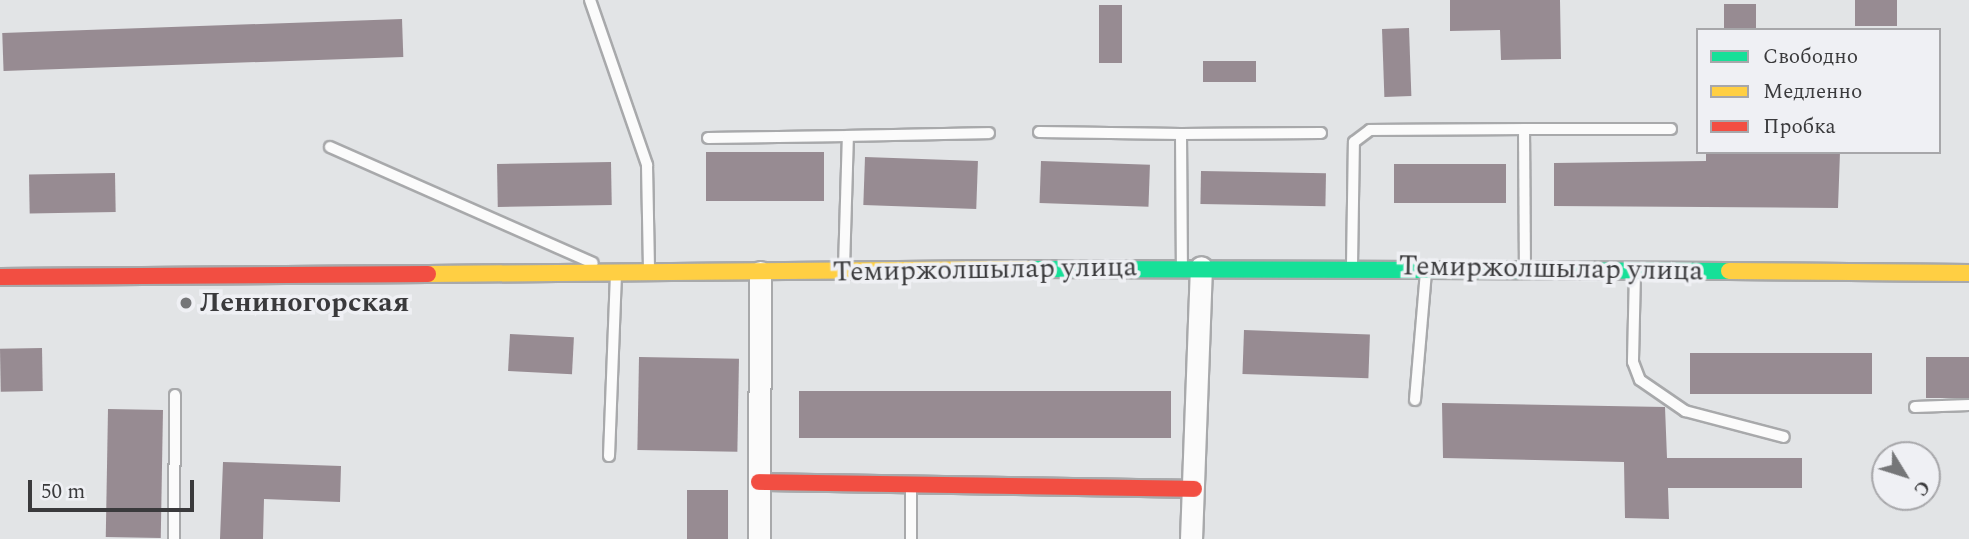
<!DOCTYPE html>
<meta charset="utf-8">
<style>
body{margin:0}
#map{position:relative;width:1969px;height:539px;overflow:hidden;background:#e2e4e6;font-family:Spectral,serif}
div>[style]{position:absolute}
.building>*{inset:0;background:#978b92;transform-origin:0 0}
.roads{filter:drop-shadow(2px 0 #a8a9ab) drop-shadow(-2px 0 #a8a9ab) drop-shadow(0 2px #a8a9ab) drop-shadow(0 -2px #a8a9ab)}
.lane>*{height:10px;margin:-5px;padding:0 5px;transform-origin:5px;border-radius:5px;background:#fbfbfb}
.street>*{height:21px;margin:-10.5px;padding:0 10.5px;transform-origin:10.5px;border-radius:10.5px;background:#fbfbfb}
.fast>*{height:16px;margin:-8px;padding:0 8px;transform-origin:8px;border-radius:8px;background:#16e098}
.slow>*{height:16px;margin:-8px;padding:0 8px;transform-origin:8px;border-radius:8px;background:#ffcf43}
.jam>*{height:16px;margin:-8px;padding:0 8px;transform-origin:8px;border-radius:8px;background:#f24e42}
.dots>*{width:19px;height:19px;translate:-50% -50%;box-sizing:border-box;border:4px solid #eff0f4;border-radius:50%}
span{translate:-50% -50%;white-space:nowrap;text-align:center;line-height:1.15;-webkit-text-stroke:7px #eff0f4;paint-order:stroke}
.street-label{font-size:28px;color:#3a3a3c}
.poi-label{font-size:28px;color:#3a3a3c;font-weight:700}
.left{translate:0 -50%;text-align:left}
.legend{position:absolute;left:1696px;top:28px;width:245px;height:126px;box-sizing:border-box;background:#eff0f4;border:2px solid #a7a7aa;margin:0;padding:9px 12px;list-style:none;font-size:21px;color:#3a3a3c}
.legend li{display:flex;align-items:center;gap:14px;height:35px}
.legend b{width:35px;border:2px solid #a7a7aa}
.north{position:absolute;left:1871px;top:441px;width:70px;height:70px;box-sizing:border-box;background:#eff0f4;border:2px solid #a7a7aa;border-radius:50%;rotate:128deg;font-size:19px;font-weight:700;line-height:28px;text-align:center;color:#3a3a3c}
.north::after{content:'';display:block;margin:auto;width:24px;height:32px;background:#757678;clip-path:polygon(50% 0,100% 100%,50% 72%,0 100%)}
.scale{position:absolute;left:28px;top:480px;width:166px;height:32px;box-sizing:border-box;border:4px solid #3a3a3c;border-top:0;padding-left:9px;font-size:21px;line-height:24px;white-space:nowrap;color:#3a3a3c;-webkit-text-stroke:5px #eff0f4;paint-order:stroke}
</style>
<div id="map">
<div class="building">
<div style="clip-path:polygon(1450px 0,1560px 0,1561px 59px,1501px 60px,1500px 30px,1450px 31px)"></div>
<div style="left:1855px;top:0;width:42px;height:26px"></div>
<div style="left:1724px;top:4px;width:32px;height:26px"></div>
<div style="left:1099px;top:5px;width:23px;height:58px"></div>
<div style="left:402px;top:19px;width:38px;height:400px;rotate:88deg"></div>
<div style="left:1409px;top:28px;width:68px;height:27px;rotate:88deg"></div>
<div style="left:1256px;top:61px;width:21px;height:53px;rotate:90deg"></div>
<div style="left:706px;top:152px;width:118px;height:49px"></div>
<div style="clip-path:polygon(1706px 152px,1840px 152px,1838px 208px,1554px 206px,1554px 163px,1706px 161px)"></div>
<div style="left:865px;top:157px;width:113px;height:48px;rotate:2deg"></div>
<div style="left:1041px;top:161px;width:109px;height:42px;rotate:2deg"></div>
<div style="left:611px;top:162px;width:43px;height:114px;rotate:89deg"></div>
<div style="left:1506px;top:164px;width:39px;height:112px;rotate:90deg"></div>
<div style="left:1201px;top:171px;width:125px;height:33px;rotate:1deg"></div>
<div style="left:115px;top:173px;width:39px;height:86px;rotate:89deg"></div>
<div style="left:1244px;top:330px;width:126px;height:44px;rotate:2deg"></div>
<div style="left:510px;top:334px;width:64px;height:37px;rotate:3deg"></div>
<div style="left:42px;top:348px;width:43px;height:42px;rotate:89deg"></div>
<div style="left:1872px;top:353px;width:41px;height:182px;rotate:90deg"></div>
<div style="left:639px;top:357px;width:100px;height:93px;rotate:1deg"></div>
<div style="left:1926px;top:357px;width:43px;height:41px"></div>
<div style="left:1171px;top:391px;width:47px;height:372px;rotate:90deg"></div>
<div style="clip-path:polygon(1442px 403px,1665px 407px,1667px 458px,1802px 458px,1802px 488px,1668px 488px,1669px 519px,1625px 518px,1624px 462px,1443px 458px)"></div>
<div style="left:108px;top:409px;width:55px;height:128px;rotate:1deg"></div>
<div style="clip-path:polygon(223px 462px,341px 466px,340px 502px,264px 499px,263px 539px,220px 539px)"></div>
<div style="left:687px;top:490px;width:41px;height:49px"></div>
</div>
<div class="roads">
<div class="lane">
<div style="left:590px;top:0;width:175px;rotate:70.9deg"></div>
<div style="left:647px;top:165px;width:105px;rotate:88.9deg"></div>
<div style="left:1524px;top:129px;width:147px"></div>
<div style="left:1039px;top:132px;width:142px;rotate:0.8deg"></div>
<div style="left:1181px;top:134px;width:133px;rotate:89.6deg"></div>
<div style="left:1181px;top:134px;width:140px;rotate:-0.4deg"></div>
<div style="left:708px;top:138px;width:140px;rotate:-0.8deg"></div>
<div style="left:330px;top:147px;width:287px;rotate:23.8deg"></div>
<div style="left:1352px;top:265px;width:123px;rotate:-89.1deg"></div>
<div style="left:1354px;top:142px;width:20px;rotate:-37deg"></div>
<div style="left:1370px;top:130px;width:154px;rotate:-0.4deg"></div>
<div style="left:1524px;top:129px;width:138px;rotate:89.6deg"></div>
<div style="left:844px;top:268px;width:132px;rotate:-88.3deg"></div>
<div style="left:848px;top:136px;width:141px;rotate:-1.2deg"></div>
<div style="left:1635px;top:272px;width:90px;rotate:91.3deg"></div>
<div style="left:1633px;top:362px;width:19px;rotate:69deg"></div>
<div style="left:1640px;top:380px;width:55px;rotate:34.6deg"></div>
<div style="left:1685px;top:411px;width:102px;rotate:14.7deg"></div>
<div style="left:1415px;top:400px;width:129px;rotate:-85.1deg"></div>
<div style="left:1915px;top:407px;width:54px;rotate:-2.1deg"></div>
<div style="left:609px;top:456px;width:181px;rotate:-87.8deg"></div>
<div style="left:911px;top:487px;width:52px;rotate:90deg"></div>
<div style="left:174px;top:539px;width:144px;rotate:-89.6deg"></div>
</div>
<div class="street">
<div style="left:759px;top:539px;width:267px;rotate:-89.8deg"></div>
<div style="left:1191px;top:539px;width:272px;rotate:-87.9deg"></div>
</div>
<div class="fast">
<div style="left:1031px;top:269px;width:698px;rotate:0.16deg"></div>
</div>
<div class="slow">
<div style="left:1729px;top:271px;width:240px;rotate:0.5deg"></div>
<div style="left:428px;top:274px;width:603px;rotate:-0.48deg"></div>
</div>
<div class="jam">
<div style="left:0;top:277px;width:428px;rotate:-0.4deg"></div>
<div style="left:759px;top:482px;width:435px;rotate:0.9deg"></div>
</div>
</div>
<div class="dots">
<div style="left:186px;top:303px;background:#757678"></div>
</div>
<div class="street-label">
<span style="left:1551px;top:269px;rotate:1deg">Темиржолшылар улица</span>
<span style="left:985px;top:270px;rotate:-1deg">Темиржолшылар улица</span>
</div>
<div class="poi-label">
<span class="left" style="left:200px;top:303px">Лениногорская</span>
</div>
<ul class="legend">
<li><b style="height:9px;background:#16e098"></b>Свободно</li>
<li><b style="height:9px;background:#ffcf43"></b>Медленно</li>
<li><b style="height:9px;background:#f24e42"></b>Пробка</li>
</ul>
<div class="north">С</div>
<div class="scale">50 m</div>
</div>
